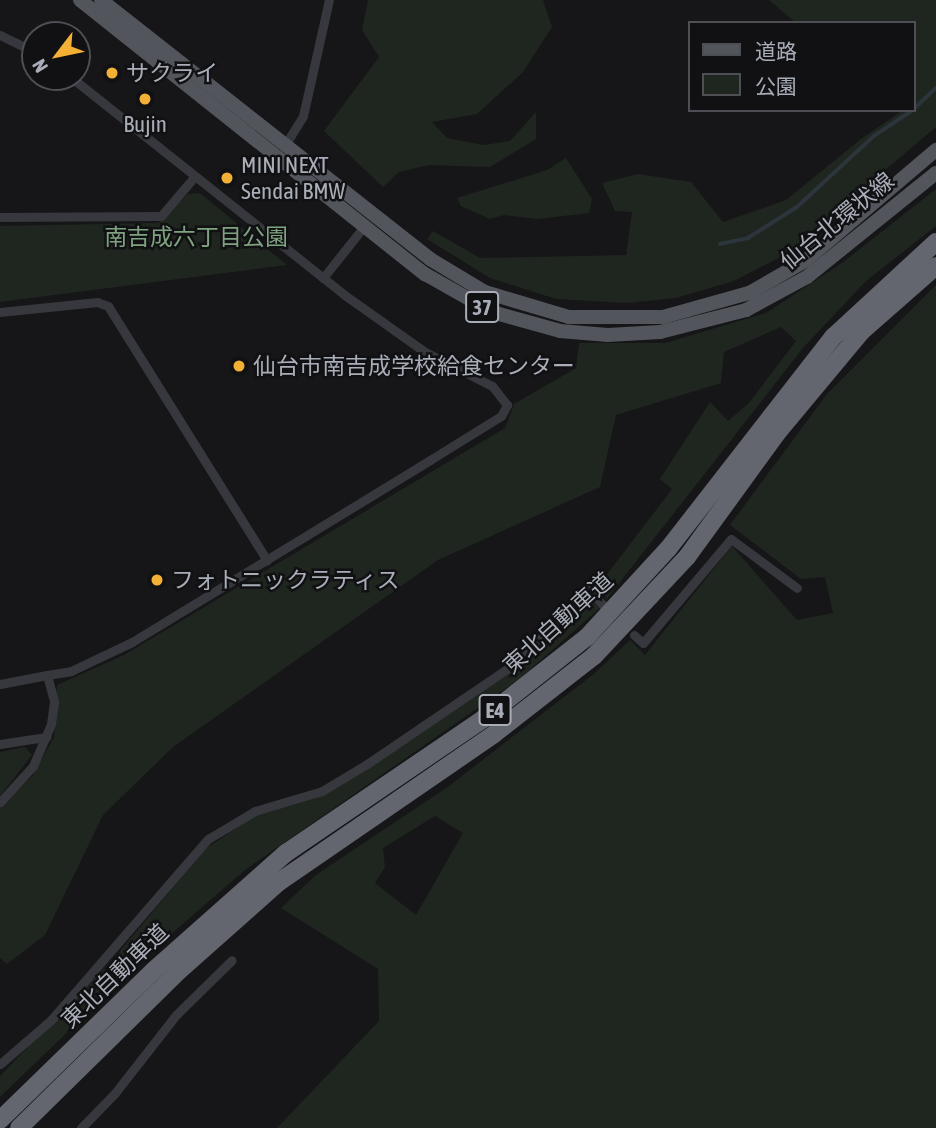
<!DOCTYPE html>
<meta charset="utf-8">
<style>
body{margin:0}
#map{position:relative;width:936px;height:1128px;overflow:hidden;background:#161618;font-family:"Asap Condensed","Noto Sans JP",sans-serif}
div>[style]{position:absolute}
.green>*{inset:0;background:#1e261f}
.stream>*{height:3.5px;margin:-1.75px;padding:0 1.75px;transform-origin:1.75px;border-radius:1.75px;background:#2c353c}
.minor>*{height:9px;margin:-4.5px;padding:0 4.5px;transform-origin:4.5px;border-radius:4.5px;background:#37383d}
.primary>*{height:14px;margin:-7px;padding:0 7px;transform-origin:7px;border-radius:7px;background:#53555c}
.motorway>*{height:18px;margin:-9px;padding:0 9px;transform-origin:9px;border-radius:9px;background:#63666e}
.dots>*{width:19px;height:19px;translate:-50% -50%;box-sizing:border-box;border:4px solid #111113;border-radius:50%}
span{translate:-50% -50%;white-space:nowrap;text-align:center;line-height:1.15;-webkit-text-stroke:5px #111113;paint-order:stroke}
.shield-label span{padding:2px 5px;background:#111113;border:2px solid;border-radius:5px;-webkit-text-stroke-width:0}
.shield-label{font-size:21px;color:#a8adb8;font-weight:700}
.poi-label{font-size:23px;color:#a8adb8}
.left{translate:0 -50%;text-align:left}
.street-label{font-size:23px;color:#a8adb8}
.park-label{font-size:23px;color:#7fa381}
.legend{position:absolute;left:688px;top:21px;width:228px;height:91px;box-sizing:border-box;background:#111113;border:2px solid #4d4f55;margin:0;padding:9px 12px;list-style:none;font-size:21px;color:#a8adb8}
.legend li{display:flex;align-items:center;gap:14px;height:35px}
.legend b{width:35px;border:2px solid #4d4f55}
.north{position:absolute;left:21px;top:21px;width:70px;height:70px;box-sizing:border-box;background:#111113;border:2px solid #4d4f55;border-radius:50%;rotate:238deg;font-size:19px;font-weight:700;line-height:28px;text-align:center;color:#a8adb8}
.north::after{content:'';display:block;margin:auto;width:24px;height:32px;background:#f2b134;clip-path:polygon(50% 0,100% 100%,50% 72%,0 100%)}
</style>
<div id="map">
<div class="green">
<div style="clip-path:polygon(368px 0,543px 0,552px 27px,523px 72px,477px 114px,432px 122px,447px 138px,483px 145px,510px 141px,536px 112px,536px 139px,490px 167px,429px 165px,399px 172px,383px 187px,324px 131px,379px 57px,362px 30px)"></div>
<div style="clip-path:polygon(769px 0,936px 0,936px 127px,786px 254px,734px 281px,676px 298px,627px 303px,556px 299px,490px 278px,427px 239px,433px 231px,480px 258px,626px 255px,632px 212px,615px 211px,602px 183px,638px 174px,691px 182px,723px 222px,786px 200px,861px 139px,903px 110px,913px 110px,913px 23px,796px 23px)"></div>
<div style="clip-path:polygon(566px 158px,592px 199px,589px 213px,537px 219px,504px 215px,490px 219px,461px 206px,457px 198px,547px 170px)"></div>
<div style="clip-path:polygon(936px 189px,936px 226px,866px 281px,803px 348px,606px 600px,602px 581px,672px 489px,660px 479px,710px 402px,728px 421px,749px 403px,796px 341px,781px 327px,724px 352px,721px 383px,616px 415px,600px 487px,438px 560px,173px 747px,103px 815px,45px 935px,7px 964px,0 958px,0 807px,33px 775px,54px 737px,57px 685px,124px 655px,505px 428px,514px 404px,576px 368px,579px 343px,665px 343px,766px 313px,842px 263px)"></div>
<div style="clip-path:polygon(200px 193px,287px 265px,0 302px,0 226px,158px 223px,188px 194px)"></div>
<div style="clip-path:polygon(evenodd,936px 285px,936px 1128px,277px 1128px,379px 1021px,378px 969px,281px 908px,316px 875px,449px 786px,595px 673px,630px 640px,645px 655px,732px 546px,797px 620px,833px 613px,825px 577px,801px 579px,730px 525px,827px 394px,936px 285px,435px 816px,463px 833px,416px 915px,375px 883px,385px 867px,383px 848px,435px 816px)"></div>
<div style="clip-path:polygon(591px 600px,600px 608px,518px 680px,245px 870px,155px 948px,0 1097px,0 1076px,115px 957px,205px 849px,255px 816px,317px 798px,335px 787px,498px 680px,583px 601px)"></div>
<div style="clip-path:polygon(25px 747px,32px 755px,0 796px,0 752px)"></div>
</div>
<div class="stream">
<div style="left:913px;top:110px;width:32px;rotate:-44deg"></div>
<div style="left:720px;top:244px;width:29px;rotate:-12deg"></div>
<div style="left:748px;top:238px;width:58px;rotate:-32.3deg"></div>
<div style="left:797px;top:207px;width:105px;rotate:-42.7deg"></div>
<div style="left:874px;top:136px;width:47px;rotate:-33.7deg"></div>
</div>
<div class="minor">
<div style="left:0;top:35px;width:39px;rotate:26deg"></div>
<div style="left:285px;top:145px;width:34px;rotate:-58deg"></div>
<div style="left:303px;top:116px;width:119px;rotate:-77.4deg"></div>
<div style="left:0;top:217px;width:161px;rotate:-0.4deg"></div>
<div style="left:161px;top:216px;width:52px;rotate:-49.6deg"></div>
<div style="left:323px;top:278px;width:68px;rotate:-51.6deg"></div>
<div style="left:0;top:312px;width:98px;rotate:-5.9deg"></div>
<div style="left:97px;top:302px;width:12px;rotate:20deg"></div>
<div style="left:108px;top:306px;width:300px;rotate:58deg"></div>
<div style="left:634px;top:635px;width:12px;rotate:42deg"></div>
<div style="left:643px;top:643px;width:136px;rotate:-49.8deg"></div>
<div style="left:731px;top:539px;width:82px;rotate:36.6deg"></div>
<div style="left:47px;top:675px;width:24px;rotate:-9deg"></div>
<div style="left:71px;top:671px;width:68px;rotate:-25.4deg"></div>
<div style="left:132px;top:642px;width:349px;rotate:-31.4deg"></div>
<div style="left:430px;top:460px;width:84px;rotate:-31.8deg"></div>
<div style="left:501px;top:416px;width:13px;rotate:-61deg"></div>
<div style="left:507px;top:405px;width:24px;rotate:-128deg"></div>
<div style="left:492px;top:386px;width:75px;rotate:-153.1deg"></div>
<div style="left:425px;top:352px;width:97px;rotate:-144.7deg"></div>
<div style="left:346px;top:296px;width:352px;rotate:-141.5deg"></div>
<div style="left:0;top:684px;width:48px;rotate:-10.8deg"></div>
<div style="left:47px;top:675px;width:28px;rotate:75deg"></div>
<div style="left:54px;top:702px;width:22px;rotate:98deg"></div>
<div style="left:51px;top:724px;width:46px;rotate:113.2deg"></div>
<div style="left:33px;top:766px;width:49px;rotate:132.5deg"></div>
<div style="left:0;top:744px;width:47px;rotate:-8.7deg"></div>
<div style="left:0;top:1064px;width:67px;rotate:-40.8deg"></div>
<div style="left:51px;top:1020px;width:240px;rotate:-49.1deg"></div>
<div style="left:208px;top:839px;width:55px;rotate:-30.8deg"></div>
<div style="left:255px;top:811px;width:70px;rotate:-16.6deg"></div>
<div style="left:322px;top:791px;width:52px;rotate:-31deg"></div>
<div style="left:367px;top:764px;width:174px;rotate:-34.2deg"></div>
<div style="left:511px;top:666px;width:109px;rotate:-44.3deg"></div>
<div style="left:589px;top:590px;width:21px;rotate:47deg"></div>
<div style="left:81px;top:1128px;width:49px;rotate:-45.8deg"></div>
<div style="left:115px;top:1093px;width:99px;rotate:-52deg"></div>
<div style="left:176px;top:1015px;width:78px;rotate:-44.5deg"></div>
</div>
<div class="primary">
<div style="left:80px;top:0;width:441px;rotate:38.5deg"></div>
<div style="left:425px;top:274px;width:77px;rotate:29.6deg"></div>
<div style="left:492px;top:312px;width:71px;rotate:15.6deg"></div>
<div style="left:560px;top:331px;width:48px;rotate:4.8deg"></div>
<div style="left:608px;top:335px;width:52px;rotate:-3.3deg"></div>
<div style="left:660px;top:332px;width:89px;rotate:-14.3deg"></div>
<div style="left:746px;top:310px;width:69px;rotate:-28.4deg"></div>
<div style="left:807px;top:277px;width:166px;rotate:-38.9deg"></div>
<div style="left:101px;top:0;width:419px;rotate:38.2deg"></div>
<div style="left:430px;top:259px;width:64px;rotate:31deg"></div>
<div style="left:485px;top:292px;width:88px;rotate:16.6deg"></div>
<div style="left:569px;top:317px;width:94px"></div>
<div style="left:663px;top:317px;width:89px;rotate:-15.6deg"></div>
<div style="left:749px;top:293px;width:64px;rotate:-29.7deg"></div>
<div style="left:805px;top:261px;width:172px;rotate:-40.3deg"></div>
</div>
<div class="motorway">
<div style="left:0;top:1120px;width:214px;rotate:-44.2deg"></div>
<div style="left:153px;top:971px;width:178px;rotate:-41.6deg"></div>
<div style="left:286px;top:853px;width:238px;rotate:-34.2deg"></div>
<div style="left:483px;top:719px;width:132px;rotate:-38.3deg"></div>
<div style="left:587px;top:637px;width:120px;rotate:-47.4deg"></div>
<div style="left:668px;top:549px;width:269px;rotate:-52.1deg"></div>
<div style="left:833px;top:337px;width:140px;rotate:-42.7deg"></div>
<div style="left:19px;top:1128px;width:227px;rotate:-44.5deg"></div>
<div style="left:181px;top:969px;width:131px;rotate:-41.6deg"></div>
<div style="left:279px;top:882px;width:261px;rotate:-34.5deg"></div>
<div style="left:494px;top:734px;width:127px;rotate:-38deg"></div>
<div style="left:594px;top:656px;width:136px;rotate:-46.8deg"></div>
<div style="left:687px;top:557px;width:153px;rotate:-54deg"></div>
<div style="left:777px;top:433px;width:133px;rotate:-50.2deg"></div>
<div style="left:862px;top:331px;width:98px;rotate:-41.3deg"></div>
</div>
<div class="dots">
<div style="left:112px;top:73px;background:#f2b134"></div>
<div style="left:145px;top:99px;background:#f2b134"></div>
<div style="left:227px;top:178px;background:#f2b134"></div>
<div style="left:239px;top:366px;background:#f2b134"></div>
<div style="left:157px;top:580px;background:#f2b134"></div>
</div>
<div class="shield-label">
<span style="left:482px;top:307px">37</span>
<span style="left:495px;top:710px">E4</span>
</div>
<div class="poi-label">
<span class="left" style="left:126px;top:73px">サクライ</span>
<span style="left:145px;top:124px">Bujin</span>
<span class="left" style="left:241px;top:178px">MINI NEXT<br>Sendai BMW</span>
<span class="left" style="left:253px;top:366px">仙台市南吉成学校給食センター</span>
<span class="left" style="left:171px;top:580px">フォトニックラティス</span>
</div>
<div class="street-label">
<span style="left:837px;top:221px;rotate:-39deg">仙台北環状線</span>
<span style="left:558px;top:623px;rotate:-42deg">東北自動車道</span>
<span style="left:115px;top:976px;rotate:-44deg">東北自動車道</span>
</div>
<div class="park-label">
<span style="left:196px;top:237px">南吉成六丁目公園</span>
</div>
<ul class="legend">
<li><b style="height:9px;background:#53555c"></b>道路</li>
<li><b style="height:19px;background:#1e261f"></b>公園</li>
</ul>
<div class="north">N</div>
</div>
